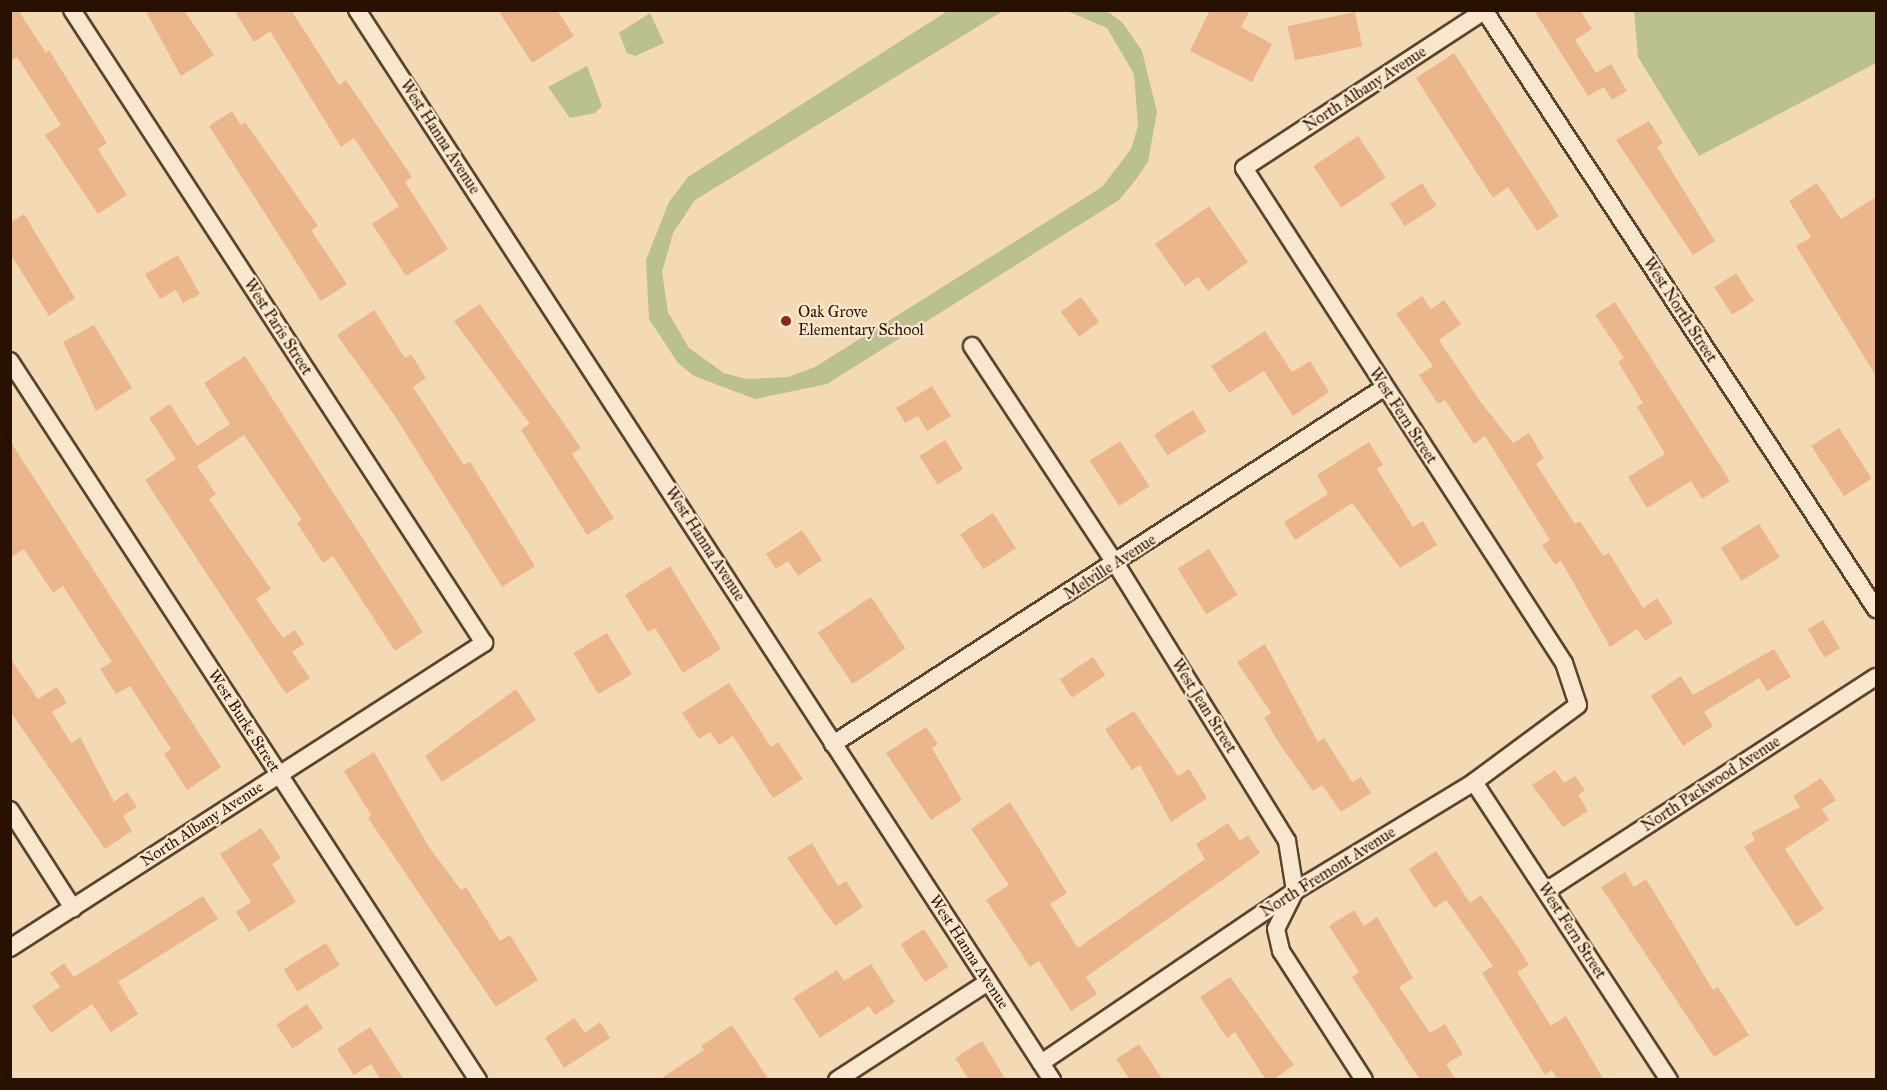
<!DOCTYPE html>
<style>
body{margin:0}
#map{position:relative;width:1887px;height:1090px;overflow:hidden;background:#f4dab4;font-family:"IM FELL Great Primer",serif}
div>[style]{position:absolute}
.green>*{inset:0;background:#bac08e}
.building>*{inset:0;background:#ebb68b;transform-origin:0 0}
.roads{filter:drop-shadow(2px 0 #5b432e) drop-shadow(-2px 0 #5b432e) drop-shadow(0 2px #5b432e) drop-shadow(0 -2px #5b432e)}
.street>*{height:16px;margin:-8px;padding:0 8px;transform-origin:8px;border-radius:8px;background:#f8e7ce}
.dots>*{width:16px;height:16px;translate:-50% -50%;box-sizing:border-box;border:3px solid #f8e7ce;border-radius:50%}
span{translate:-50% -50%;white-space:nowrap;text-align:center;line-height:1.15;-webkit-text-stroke:4.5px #f8e7ce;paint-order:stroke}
.street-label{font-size:16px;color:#281101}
.poi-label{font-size:16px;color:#281101}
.left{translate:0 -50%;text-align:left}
.frame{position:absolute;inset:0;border:12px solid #281101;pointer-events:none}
</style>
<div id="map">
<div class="green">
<div style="clip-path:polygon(949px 10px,1003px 11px,695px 200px,673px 233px,662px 272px,668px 312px,689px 348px,724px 373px,746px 379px,788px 377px,815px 367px,1102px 187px,1131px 149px,1138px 126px,1134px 74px,1107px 28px,1067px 11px,1107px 11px,1123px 23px,1142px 51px,1157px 112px,1148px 162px,1134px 182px,1119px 200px,827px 384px,755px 399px,694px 376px,678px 363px,649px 319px,646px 260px,669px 202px,688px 177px)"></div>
<div style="clip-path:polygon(1634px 11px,1876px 11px,1876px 63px,1699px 156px,1638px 57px)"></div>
<div style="clip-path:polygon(650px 13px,664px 43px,635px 56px,627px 53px,619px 33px)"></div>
<div style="clip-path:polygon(587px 66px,602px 106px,595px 113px,570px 118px,548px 87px)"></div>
</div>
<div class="building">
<div style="clip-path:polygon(10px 10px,18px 10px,46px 53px,49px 50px,107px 143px,98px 149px,127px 195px,98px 214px,45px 135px,61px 125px,17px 57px,10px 62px)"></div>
<div style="clip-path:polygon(145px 10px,184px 10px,214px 55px,181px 76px)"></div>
<div style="clip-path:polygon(234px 10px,291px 10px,339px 85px,346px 80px,412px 177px,405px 182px,448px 249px,406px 276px,372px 224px,399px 206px,354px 138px,341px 147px,270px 31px,254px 42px)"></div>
<div style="clip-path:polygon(498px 10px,557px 10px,574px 36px,532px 63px)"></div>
<div style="clip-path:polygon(1210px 10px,1250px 10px,1241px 27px,1272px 44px,1252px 82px,1190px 51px)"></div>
<div style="clip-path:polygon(1534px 10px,1580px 10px,1592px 29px,1575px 40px,1596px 73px,1611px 64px,1627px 91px,1612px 100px,1604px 87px,1588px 96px)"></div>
<div style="left:1355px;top:12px;width:35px;height:69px;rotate:78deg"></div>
<div style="clip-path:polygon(1454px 53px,1559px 216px,1537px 231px,1508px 187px,1493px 198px,1416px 78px)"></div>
<div style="clip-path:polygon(232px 111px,241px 125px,245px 122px,318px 226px,311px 230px,347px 284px,321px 301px,209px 126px)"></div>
<div style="clip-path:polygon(1649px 121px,1663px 143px,1657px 147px,1715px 241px,1693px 255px,1616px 140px)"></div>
<div style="left:1358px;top:136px;width:50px;height:54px;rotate:56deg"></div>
<div style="left:1422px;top:183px;width:27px;height:38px;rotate:57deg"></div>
<div style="clip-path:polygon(1817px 183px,1841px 219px,1876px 197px,1876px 376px,1796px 246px,1811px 237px,1789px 201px)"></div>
<div style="clip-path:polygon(1209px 206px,1248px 262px,1208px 291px,1198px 277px,1185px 286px,1155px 244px)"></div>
<div style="clip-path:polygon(24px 214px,75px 298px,49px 316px,10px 253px,10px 223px)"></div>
<div style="clip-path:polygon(178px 255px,200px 294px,183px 303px,176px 290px,160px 299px,145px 274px)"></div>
<div style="left:1736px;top:273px;width:33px;height:26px;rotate:57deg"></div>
<div style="clip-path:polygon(1422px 296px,1431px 309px,1444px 300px,1461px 324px,1439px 340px,1480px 401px,1513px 443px,1529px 433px,1544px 458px,1536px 464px,1575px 524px,1580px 521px,1603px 556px,1609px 553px,1643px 608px,1657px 598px,1673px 623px,1645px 641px,1637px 629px,1610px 647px,1561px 561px,1555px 565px,1542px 545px,1550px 540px,1485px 436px,1474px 444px,1445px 400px,1438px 404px,1419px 375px,1433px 366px,1396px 314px)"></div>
<div style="left:1081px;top:297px;width:31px;height:25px;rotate:54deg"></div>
<div style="clip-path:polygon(1615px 302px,1730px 481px,1702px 499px,1691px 481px,1647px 508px,1628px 477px,1665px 454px,1637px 407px,1643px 403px,1618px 362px,1624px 358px,1595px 315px)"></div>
<div style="clip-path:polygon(480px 304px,581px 448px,572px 454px,614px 518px,587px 535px,521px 430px,530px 424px,454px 321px)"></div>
<div style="clip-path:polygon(374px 310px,405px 358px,411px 354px,426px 378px,413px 387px,464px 465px,470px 462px,535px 566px,502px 587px,395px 416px,337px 335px)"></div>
<div style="clip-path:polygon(94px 325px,132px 388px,96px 411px,63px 342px)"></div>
<div style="clip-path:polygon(1265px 331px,1292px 372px,1310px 361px,1329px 392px,1293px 416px,1264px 371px,1229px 393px,1211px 366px)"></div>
<div style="clip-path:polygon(245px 356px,423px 632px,395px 651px,333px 556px,323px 563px,297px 523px,302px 520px,244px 435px,197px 466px,216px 494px,209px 499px,271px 589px,256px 599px,283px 638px,295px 630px,304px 644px,292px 652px,310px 678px,286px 694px,145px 480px,176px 459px,149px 418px,170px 404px,197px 446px,230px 424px,204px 383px)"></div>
<div style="clip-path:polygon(932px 386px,951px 416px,927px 431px,918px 416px,905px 423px,896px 408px)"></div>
<div style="left:1193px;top:410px;width:25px;height:46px;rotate:58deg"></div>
<div style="left:1839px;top:428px;width:60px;height:33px;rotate:57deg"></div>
<div style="left:945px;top:440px;width:34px;height:30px;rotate:58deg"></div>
<div style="clip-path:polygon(10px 441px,221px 767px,187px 790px,164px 754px,171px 749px,130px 686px,116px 694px,100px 669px,112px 662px,63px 586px,53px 593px,24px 549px,10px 558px)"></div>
<div style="left:1120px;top:441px;width:54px;height:36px;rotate:57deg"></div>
<div style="clip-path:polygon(1369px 442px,1383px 465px,1377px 469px,1413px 527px,1423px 521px,1437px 545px,1400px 568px,1352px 503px,1295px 540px,1284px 522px,1328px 494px,1317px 475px)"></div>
<div style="left:993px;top:513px;width:42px;height:39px;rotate:57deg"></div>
<div style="left:1759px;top:524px;width:39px;height:45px;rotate:58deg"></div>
<div style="clip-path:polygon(802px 530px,822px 560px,798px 576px,788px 561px,776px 569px,766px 554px)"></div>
<div style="left:1209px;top:549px;width:54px;height:37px;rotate:58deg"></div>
<div style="clip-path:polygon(670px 566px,721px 649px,683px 673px,655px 628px,648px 632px,625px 595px)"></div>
<div style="left:871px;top:597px;width:62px;height:64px;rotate:56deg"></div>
<div style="left:1823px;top:620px;width:33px;height:18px;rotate:59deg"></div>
<div style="left:607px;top:633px;width:48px;height:39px;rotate:59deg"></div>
<div style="clip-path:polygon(1265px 644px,1318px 742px,1324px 738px,1352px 782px,1361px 777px,1371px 793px,1341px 812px,1322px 785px,1313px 791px,1281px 746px,1264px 718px,1271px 713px,1237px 662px)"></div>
<div style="clip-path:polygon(1774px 649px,1791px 677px,1767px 691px,1759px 678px,1704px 712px,1713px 726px,1683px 746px,1651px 696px,1681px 676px,1693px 695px)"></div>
<div style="left:1093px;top:657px;width:22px;height:40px;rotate:56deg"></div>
<div style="clip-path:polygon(10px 658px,38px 699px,57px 687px,67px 703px,52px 712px,71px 743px,80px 737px,114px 802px,127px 792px,137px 807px,123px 816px,132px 831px,105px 849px,10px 711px)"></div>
<div style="clip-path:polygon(729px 683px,771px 747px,778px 742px,803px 779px,773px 798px,733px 736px,719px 745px,710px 732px,699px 739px,682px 713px)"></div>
<div style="clip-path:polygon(516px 689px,536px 720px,442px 782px,425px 756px)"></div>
<div style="clip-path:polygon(1134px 711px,1178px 776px,1189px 769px,1207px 798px,1171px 822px,1140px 765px,1132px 770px,1105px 729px)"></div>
<div style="clip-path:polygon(926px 727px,938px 744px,932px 748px,962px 800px,931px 820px,886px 753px)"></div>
<div style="clip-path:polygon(374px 752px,429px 847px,461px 890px,466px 887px,500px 941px,510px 935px,538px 980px,496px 1007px,368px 818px,371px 815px,344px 771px)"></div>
<div style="clip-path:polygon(1555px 770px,1564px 783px,1575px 776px,1585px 790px,1578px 795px,1588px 811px,1563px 827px,1532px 785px)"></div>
<div style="clip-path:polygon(1821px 778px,1836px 800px,1822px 809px,1829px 820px,1785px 849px,1824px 909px,1796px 927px,1744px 847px,1755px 840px,1751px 833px,1800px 807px,1793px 796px)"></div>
<div style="clip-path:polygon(1010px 802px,1067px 893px,1050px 904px,1078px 948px,1205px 859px,1196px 844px,1228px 823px,1240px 841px,1248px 835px,1260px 853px,1086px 977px,1097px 994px,1071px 1011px,1039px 961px,1030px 967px,986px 900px,1009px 885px,971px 829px)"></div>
<div style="clip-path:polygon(261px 828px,281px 858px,272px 864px,296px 902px,249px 932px,236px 912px,251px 902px,220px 854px)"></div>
<div style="clip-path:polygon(812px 843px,838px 886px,846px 881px,863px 907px,835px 926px,787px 858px)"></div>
<div style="clip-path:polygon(1436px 851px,1470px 903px,1481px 895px,1518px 947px,1529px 965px,1517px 972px,1551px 1026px,1566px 1016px,1604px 1080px,1558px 1080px,1552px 1070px,1545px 1075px,1482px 973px,1493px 966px,1446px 900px,1434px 908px,1409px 869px)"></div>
<div style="clip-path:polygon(1625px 872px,1634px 887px,1646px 879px,1713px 990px,1718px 987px,1749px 1035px,1714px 1057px,1601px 887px)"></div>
<div style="clip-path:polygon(203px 896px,218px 919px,118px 982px,138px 1014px,111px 1032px,92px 1004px,51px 1033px,32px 1006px,60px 987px,50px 973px,64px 963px,74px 977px)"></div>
<div style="clip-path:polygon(1354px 910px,1364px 926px,1377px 917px,1413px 978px,1399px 987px,1430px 1033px,1445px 1024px,1463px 1054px,1446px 1064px,1456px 1080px,1420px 1080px,1352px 977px,1359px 972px,1329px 926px)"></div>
<div style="left:924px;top:929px;width:45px;height:28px;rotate:57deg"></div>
<div style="left:326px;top:943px;width:26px;height:50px;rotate:58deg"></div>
<div style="clip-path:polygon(871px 964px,895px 1002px,875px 1015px,869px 1006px,820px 1038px,793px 998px,837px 970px,844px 981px)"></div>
<div style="clip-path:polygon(1230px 977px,1294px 1065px,1273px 1080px,1266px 1080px,1235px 1032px,1227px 1038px,1200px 997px)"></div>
<div style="left:307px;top:1004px;width:29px;height:37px;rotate:56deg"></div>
<div style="clip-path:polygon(574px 1018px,585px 1033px,600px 1022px,610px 1038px,564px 1068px,545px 1038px)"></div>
<div style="clip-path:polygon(732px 1025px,769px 1080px,659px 1080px,704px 1050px,701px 1046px)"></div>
<div style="clip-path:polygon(370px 1027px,404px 1080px,381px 1080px,371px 1064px,354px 1075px,337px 1049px)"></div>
<div style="clip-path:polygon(982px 1041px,1006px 1080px,969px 1080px,955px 1058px)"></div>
<div style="clip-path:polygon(1139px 1044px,1163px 1080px,1130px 1080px,1116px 1059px)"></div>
</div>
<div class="roads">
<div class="street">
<div style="left:357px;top:10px;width:1276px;rotate:56.99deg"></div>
<div style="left:1484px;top:10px;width:716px;rotate:56.8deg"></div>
<div style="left:972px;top:346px;width:261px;rotate:56.6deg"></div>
<div style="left:1116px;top:564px;width:326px;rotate:58.3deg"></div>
<div style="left:1287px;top:841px;width:51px;rotate:80.9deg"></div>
<div style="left:1295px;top:891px;width:42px;rotate:116.6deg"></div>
<div style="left:1276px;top:929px;width:23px;rotate:77deg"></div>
<div style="left:1281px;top:951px;width:153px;rotate:57.2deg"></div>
<div style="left:10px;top:361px;width:858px;rotate:56.94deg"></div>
<div style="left:833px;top:744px;width:657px;rotate:-32.89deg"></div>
<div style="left:1474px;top:782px;width:356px;rotate:56.8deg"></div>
<div style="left:10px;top:810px;width:117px;rotate:57.3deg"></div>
<div style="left:1546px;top:891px;width:393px;rotate:-33deg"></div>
<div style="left:10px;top:948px;width:564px;rotate:-32.76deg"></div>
<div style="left:484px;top:643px;width:755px;rotate:-123.06deg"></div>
<div style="left:1041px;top:1063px;width:307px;rotate:-34.1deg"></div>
<div style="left:1295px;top:891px;width:210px;rotate:-31.3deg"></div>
<div style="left:1474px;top:782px;width:129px;rotate:-36.5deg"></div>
<div style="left:1578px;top:705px;width:44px;rotate:-108.4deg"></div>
<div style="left:1564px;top:663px;width:589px;rotate:-122.88deg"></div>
<div style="left:1244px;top:168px;width:288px;rotate:-33.2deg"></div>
<div style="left:837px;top:1080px;width:180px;rotate:-33deg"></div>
</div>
</div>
<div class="dots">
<div style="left:786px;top:321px;background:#8f2418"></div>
</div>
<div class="street-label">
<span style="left:1365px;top:89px;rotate:-33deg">North Albany Avenue</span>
<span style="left:440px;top:137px;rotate:57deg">West Hanna Avenue</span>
<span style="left:1680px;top:310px;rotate:57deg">West North Street</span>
<span style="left:278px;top:327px;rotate:57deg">West Paris Street</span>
<span style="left:1403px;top:416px;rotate:57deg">West Fern Street</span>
<span style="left:705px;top:544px;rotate:57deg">West Hanna Avenue</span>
<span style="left:1110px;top:567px;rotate:-33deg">Melville Avenue</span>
<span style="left:1204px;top:706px;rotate:58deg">West Jean Street</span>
<span style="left:244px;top:721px;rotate:57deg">West Burke Street</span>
<span style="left:1711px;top:784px;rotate:-33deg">North Packwood Avenue</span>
<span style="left:202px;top:824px;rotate:-33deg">North Albany Avenue</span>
<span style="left:1328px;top:872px;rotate:-32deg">North Fremont Avenue</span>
<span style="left:1572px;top:931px;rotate:57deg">West Fern Street</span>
<span style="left:969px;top:952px;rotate:57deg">West Hanna Avenue</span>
</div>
<div class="poi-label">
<span class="left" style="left:798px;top:321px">Oak Grove<br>Elementary School</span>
</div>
<div class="frame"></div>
</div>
